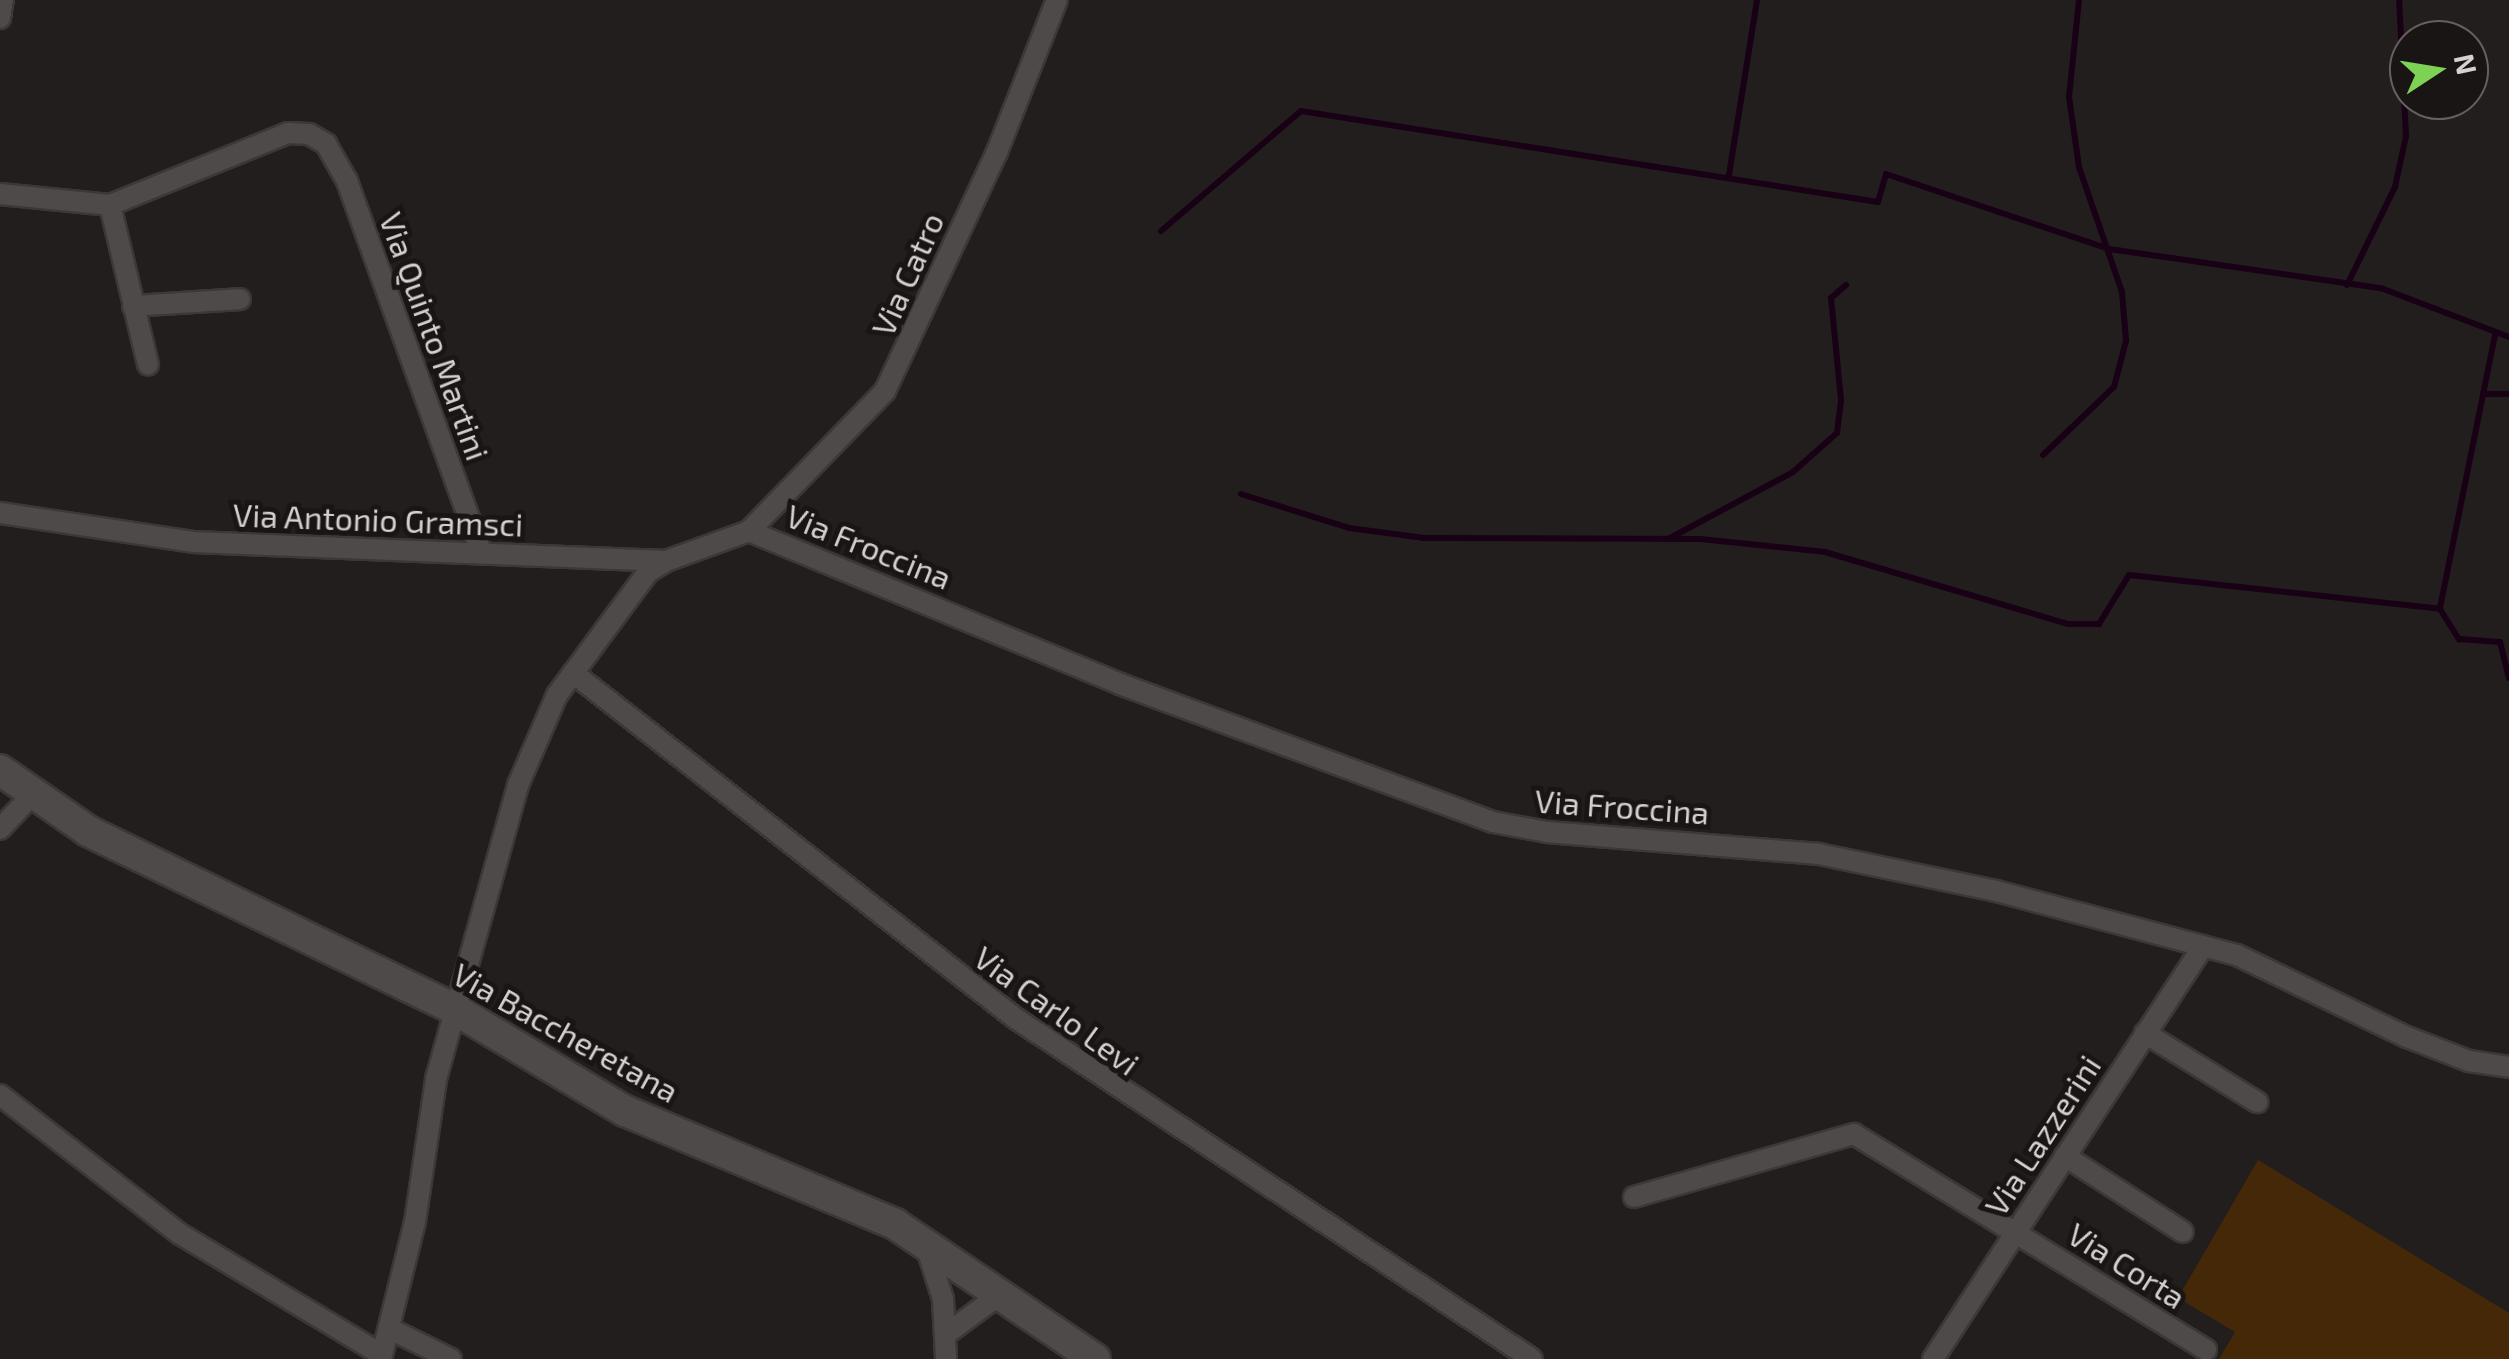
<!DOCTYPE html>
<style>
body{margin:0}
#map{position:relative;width:2509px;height:1359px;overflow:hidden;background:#231e1e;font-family:"Exo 2",sans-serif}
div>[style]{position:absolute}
.green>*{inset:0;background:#442807}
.stream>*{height:6px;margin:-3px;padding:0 3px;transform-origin:3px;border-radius:3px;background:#180015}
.roads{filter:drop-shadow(2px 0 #3c3838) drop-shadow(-2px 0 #3c3838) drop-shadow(0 2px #3c3838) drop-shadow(0 -2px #3c3838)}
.street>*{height:20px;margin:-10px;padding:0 10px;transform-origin:10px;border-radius:10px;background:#4f4a4a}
.secondary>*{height:30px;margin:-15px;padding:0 15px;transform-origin:15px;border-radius:15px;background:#4f4a4a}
span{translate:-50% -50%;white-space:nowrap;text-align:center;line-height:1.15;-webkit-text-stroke:10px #191515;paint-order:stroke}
.street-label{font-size:32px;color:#d4d1d1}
.north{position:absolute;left:2389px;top:20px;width:100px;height:100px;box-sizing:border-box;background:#191515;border:2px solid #646060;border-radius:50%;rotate:78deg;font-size:28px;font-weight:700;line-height:40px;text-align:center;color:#d4d1d1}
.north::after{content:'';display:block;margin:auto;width:35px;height:45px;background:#7dd153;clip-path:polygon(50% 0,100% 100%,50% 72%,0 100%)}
</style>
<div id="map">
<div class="green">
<div style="clip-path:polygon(2258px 1160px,2509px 1313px,2509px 1359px,2219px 1359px,2235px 1332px,2178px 1298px)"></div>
</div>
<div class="stream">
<div style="left:1729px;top:175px;width:177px;rotate:-80.9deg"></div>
<div style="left:1161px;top:231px;width:184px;rotate:-40.6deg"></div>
<div style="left:1301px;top:111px;width:584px;rotate:8.96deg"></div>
<div style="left:1878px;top:202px;width:29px;rotate:-74deg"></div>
<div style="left:1886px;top:174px;width:235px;rotate:18.6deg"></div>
<div style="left:2109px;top:249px;width:275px;rotate:8.2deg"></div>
<div style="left:2381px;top:288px;width:137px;rotate:20.9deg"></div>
<div style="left:2347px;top:285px;width:109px;rotate:-63.9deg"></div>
<div style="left:2395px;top:187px;width:52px;rotate:-77.8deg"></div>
<div style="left:2406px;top:136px;width:136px;rotate:-92.9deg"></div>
<div style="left:2495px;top:335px;width:279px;rotate:101.4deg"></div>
<div style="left:2440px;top:609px;width:36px;rotate:58deg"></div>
<div style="left:2459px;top:639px;width:41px;rotate:4.2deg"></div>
<div style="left:2500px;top:642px;width:37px;rotate:76deg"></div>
<div style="left:2483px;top:394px;width:26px"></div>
<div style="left:2043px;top:455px;width:98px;rotate:-43.8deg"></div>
<div style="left:2114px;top:387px;width:48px;rotate:-75.4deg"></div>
<div style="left:2126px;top:341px;width:49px;rotate:-94.7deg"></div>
<div style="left:2122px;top:292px;width:132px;rotate:-109deg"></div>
<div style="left:2079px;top:167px;width:71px;rotate:-98.1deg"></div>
<div style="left:2069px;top:97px;width:98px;rotate:-84.1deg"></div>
<div style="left:1241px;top:494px;width:113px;rotate:17.5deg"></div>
<div style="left:1349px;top:528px;width:76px;rotate:7.6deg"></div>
<div style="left:1424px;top:538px;width:276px;rotate:0.2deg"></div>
<div style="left:1700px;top:539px;width:126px;rotate:5.9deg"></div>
<div style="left:1825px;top:552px;width:253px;rotate:16.5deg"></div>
<div style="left:2068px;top:624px;width:31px"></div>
<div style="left:2099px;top:624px;width:57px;rotate:-58.5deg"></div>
<div style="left:2129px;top:575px;width:313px;rotate:6.2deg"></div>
<div style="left:1670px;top:538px;width:140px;rotate:-28.2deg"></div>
<div style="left:1793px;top:472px;width:59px;rotate:-41.6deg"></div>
<div style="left:1837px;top:433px;width:33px;rotate:-83deg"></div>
<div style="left:1841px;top:400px;width:102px;rotate:-95.6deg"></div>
<div style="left:1831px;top:298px;width:20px;rotate:-41deg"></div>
</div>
<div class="roads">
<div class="street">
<div style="left:0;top:18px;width:18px;rotate:-81deg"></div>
<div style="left:0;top:194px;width:111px;rotate:5.7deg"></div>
<div style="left:110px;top:205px;width:192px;rotate:-22deg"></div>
<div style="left:288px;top:133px;width:21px;rotate:3deg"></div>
<div style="left:309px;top:134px;width:20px;rotate:30deg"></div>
<div style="left:326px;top:144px;width:43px;rotate:60.4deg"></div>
<div style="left:347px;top:181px;width:396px;rotate:70.1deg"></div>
<div style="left:110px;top:205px;width:164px;rotate:76.6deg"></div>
<div style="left:133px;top:306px;width:107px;rotate:-3.7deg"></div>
<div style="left:0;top:513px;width:195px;rotate:8.5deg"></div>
<div style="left:193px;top:542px;width:473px;rotate:2.3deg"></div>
<div style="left:666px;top:561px;width:88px;rotate:-19.9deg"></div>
<div style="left:749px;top:531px;width:195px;rotate:-45.8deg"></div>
<div style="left:885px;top:391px;width:264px;rotate:-64.9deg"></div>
<div style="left:997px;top:152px;width:163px;rotate:-68.5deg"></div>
<div style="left:749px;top:531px;width:401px;rotate:22.4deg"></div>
<div style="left:1120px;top:684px;width:398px;rotate:20.3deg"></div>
<div style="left:1493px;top:822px;width:55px;rotate:10.5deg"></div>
<div style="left:1547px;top:832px;width:273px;rotate:4.6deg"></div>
<div style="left:1819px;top:854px;width:181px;rotate:11.8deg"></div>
<div style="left:1996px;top:891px;width:249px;rotate:14.9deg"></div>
<div style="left:2237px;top:955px;width:189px;rotate:25.8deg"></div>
<div style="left:2407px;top:1037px;width:66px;rotate:21.2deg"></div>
<div style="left:2469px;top:1061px;width:40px;rotate:8.5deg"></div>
<div style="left:573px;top:673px;width:561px;rotate:37.97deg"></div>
<div style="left:1015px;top:1018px;width:619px;rotate:33.41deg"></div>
<div style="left:0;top:829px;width:48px;rotate:-46.7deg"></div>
<div style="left:2145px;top:1033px;width:132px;rotate:31.6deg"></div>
<div style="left:0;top:1095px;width:227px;rotate:37.7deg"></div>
<div style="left:180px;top:1234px;width:235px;rotate:30.9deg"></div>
<div style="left:2065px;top:1156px;width:140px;rotate:32.8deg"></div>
<div style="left:1634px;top:1197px;width:229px;rotate:-16deg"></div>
<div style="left:1854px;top:1134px;width:413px;rotate:31.5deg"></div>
<div style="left:927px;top:1249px;width:52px;rotate:72.3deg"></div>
<div style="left:943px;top:1299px;width:60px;rotate:87.1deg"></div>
<div style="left:390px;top:1329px;width:68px;rotate:26.2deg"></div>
<div style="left:945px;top:1335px;width:67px;rotate:-36.5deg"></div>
<div style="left:381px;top:1359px;width:141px;rotate:-76.1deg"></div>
<div style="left:415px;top:1222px;width:145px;rotate:-81.6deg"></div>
<div style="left:436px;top:1079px;width:305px;rotate:-74.4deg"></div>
<div style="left:518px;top:785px;width:98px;rotate:-66.6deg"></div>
<div style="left:557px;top:695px;width:153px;rotate:-53.5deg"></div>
<div style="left:648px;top:572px;width:21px;rotate:-31deg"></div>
<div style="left:1933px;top:1359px;width:493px;rotate:-56.8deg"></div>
</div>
<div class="secondary">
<div style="left:0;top:770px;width:107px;rotate:34.7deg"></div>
<div style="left:88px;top:831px;width:409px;rotate:25.9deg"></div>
<div style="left:456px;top:1010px;width:197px;rotate:30.9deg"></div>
<div style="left:625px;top:1111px;width:293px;rotate:22.7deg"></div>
<div style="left:895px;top:1224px;width:241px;rotate:34deg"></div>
</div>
</div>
<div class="street-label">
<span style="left:907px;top:274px;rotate:-66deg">Via Catro</span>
<span style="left:435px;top:336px;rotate:70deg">Via Quinto Martini</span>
<span style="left:378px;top:519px;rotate:2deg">Via Antonio Gramsci</span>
<span style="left:869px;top:546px;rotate:22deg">Via Froccina</span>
<span style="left:1622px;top:806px;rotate:4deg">Via Froccina</span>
<span style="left:1057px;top:1010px;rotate:36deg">Via Carlo Levi</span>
<span style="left:566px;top:1032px;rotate:29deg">Via Baccheretana</span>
<span style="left:2042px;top:1135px;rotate:-57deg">Via Lazzerini</span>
<span style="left:2127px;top:1265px;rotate:32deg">Via Corta</span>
</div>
<div class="north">N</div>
</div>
